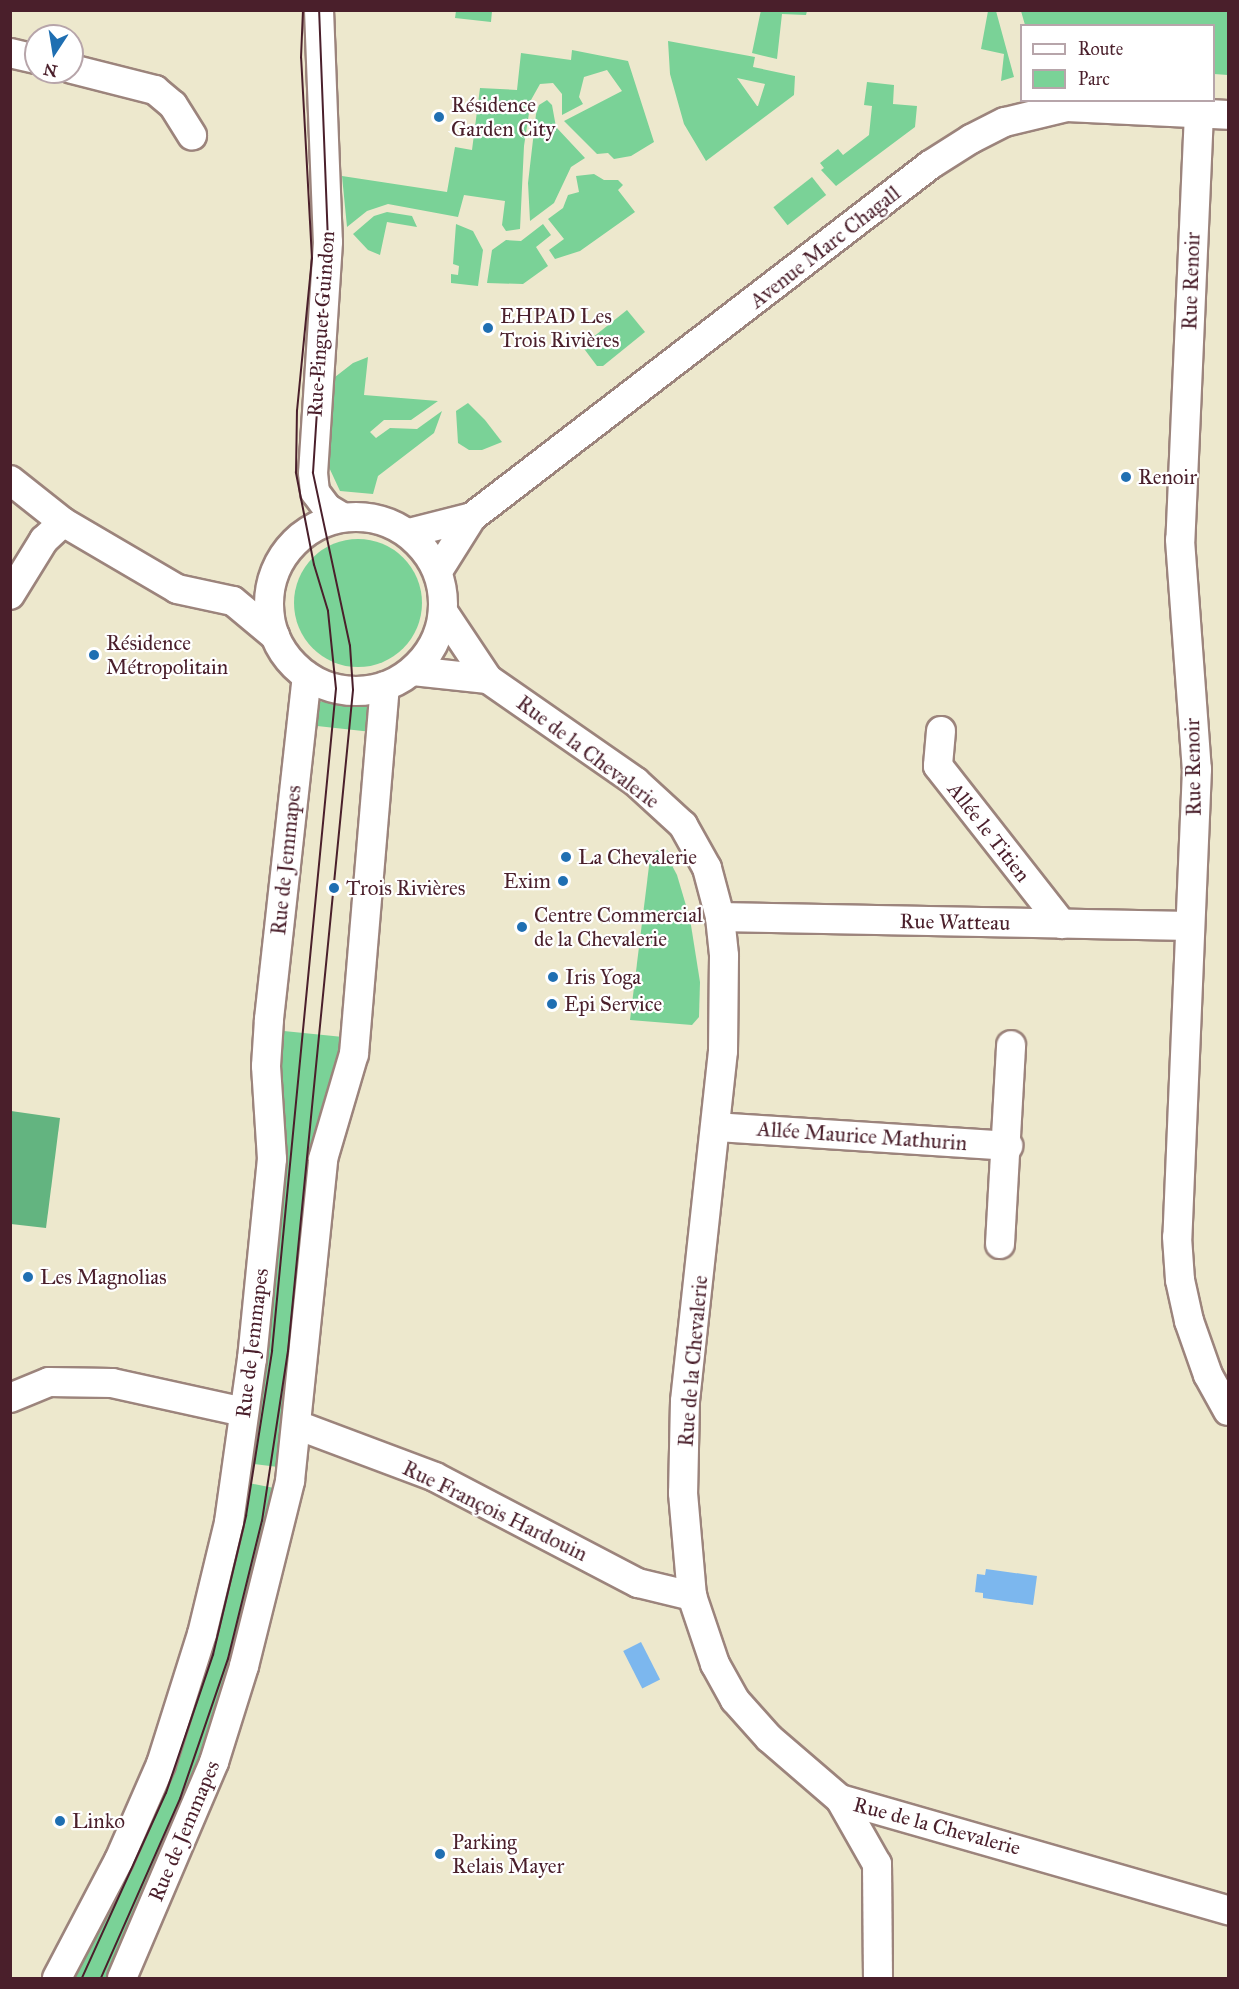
<!DOCTYPE html>
<meta charset="utf-8">
<style>
body{margin:0}
#map{position:relative;width:1239px;height:1989px;overflow:hidden;background:#ede8cd;font-family:"IM FELL Great Primer",serif}
div>[style]{position:absolute}
.green>*{inset:0;background:#7ad297;transform-origin:0 0}
.round{border-radius:50%}
.forest>*{inset:0;background:#63b480}
.water>*{inset:0;background:#7cb7ee;transform-origin:0 0}
.roads{filter:drop-shadow(2px 0 #9c847c) drop-shadow(-2px 0 #9c847c) drop-shadow(0 2px #9c847c) drop-shadow(0 -2px #9c847c)}
.street>*{height:28px;margin:-14px;padding:0 14px;transform-origin:14px;border-radius:14px;background:#fff}
.street>.ring{margin:-14px;padding:0;box-sizing:content-box;background:none;border:28px solid #fff;border-radius:50%}
.tram>*{height:1.5px;margin:-0.75px;padding:0 0.75px;transform-origin:0.75px;border-radius:0.75px;background:#4a1f2b}
.dots>*{width:16px;height:16px;translate:-50% -50%;box-sizing:border-box;border:3px solid #fff;border-radius:50%}
span{translate:-50% -50%;white-space:nowrap;text-align:center;line-height:1.15;-webkit-text-stroke:4.5px #fff;paint-order:stroke}
.poi-label{font-size:21px;color:#4a1f2b}
.left{translate:0 -50%;text-align:left}
.right{translate:-100% -50%;text-align:right}
.street-label{font-size:21px;color:#4a1f2b}
.frame{position:absolute;inset:0;border:12px solid #4a1f2b;pointer-events:none}
.legend{position:absolute;left:1020px;top:24px;width:195px;height:78px;box-sizing:border-box;background:#fff;border:2px solid #b7a5aa;margin:0;padding:8px 10px;list-style:none;font-size:18px;color:#4a1f2b}
.legend li{display:flex;align-items:center;gap:12px;height:30px}
.legend b{width:30px;border:2px solid #b7a5aa}
.north{position:absolute;left:24px;top:24px;width:60px;height:60px;box-sizing:border-box;background:#fff;border:2px solid #b7a5aa;border-radius:50%;rotate:192deg;font-size:16px;font-weight:700;line-height:24px;text-align:center;color:#4a1f2b}
.north::after{content:'';display:block;margin:auto;width:21px;height:27px;background:#1f6fb2;clip-path:polygon(50% 0,100% 100%,50% 72%,0 100%)}
</style>
<div id="map">
<div class="green">
<div style="clip-path:polygon(761px 10px,807px 11px,806px 15px,782px 14px,777px 59px,752px 53px)"></div>
<div style="clip-path:polygon(456px 11px,492px 11px,491px 22px,455px 18px)"></div>
<div style="clip-path:polygon(988px 11px,996px 11px,1014px 77px,1001px 81px,1004px 54px,981px 49px)"></div>
<div style="clip-path:polygon(1021px 11px,1228px 11px,1228px 75px,1214px 74px,1214px 26px,1025px 25px)"></div>
<div style="clip-path:polygon(evenodd,668px 41px,755px 57px,753px 67px,795px 76px,794px 95px,706px 161px,684px 124px,670px 74px,668px 41px,737px 78px,765px 84px,758px 106px,757px 106px,737px 78px)"></div>
<div style="clip-path:polygon(572px 50px,628px 61px,654px 142px,631px 156px,614px 159px,608px 153px,597px 154px,564px 121px,622px 91px,607px 70px,584px 77px,579px 97px,583px 104px,562px 115px,562px 94px,553px 83px,540px 84px,531px 100px,524px 146px,520px 229px,506px 231px,502px 225px,505px 201px,464px 195px,458px 217px,388px 204px,367px 211px,347px 227px,342px 176px,447px 192px,455px 147px,472px 150px,480px 88px,517px 90px,521px 53px,571px 60px)"></div>
<div style="clip-path:polygon(867px 82px,894px 85px,893px 104px,917px 106px,915px 127px,836px 186px,821px 170px,824px 168px,820px 163px,838px 149px,843px 155px,869px 135px,872px 106px,864px 105px)"></div>
<div style="clip-path:polygon(547px 100px,552px 105px,556px 127px,585px 158px,571px 167px,554px 203px,530px 221px,528px 183px,536px 114px,539px 105px)"></div>
<div style="clip-path:polygon(594px 174px,604px 180px,618px 180px,623px 185px,618px 190px,635px 212px,580px 251px,555px 259px,549px 250px,564px 239px,548px 219px,563px 208px,568px 195px,579px 192px,576px 176px)"></div>
<div style="left:812px;top:177px;width:23px;height:49px;rotate:52deg"></div>
<div style="clip-path:polygon(387px 212px,412px 216px,417px 227px,387px 222px,380px 255px,368px 250px,353px 234px,374px 216px)"></div>
<div style="clip-path:polygon(456px 224px,473px 231px,483px 250px,478px 286px,451px 283px,451px 274px,458px 275px,459px 266px,453px 264px)"></div>
<div style="clip-path:polygon(543px 224px,551px 235px,536px 247px,548px 266px,523px 284px,487px 283px,492px 250px,506px 240px,521px 241px)"></div>
<div style="clip-path:polygon(627px 310px,645px 332px,603px 366px,597px 366px,582px 346px)"></div>
<div style="clip-path:polygon(368px 357px,364px 395px,438px 401px,411px 420px,384px 420px,370px 432px,376px 438px,390px 428px,417px 429px,442px 411px,434px 433px,378px 476px,373px 494px,340px 491px,327px 463px,335px 377px,353px 363px)"></div>
<div style="clip-path:polygon(468px 403px,485px 420px,502px 442px,482px 450px,469px 450px,458px 443px,456px 411px)"></div>
<div class="round" style="left:294px;top:539px;width:128px;height:128px"></div>
<div style="clip-path:polygon(316px 701px,371px 707px,372px 732px,308px 725px)"></div>
<div style="clip-path:polygon(657px 850px,667px 856px,677px 875px,690px 919px,700px 982px,699px 1017px,692px 1025px,630px 1020px,650px 858px)"></div>
<div style="clip-path:polygon(274px 1030px,343px 1037px,286px 1468px,247px 1463px)"></div>
<div style="clip-path:polygon(244px 1482px,279px 1489px,215px 1727px,112px 1978px,67px 1978px,86px 1951px)"></div>
</div>
<div class="forest">
<div style="clip-path:polygon(11px 1111px,60px 1118px,46px 1228px,11px 1224px)"></div>
</div>
<div class="water">
<div style="clip-path:polygon(986px 1569px,1037px 1576px,1033px 1605px,983px 1598px,983px 1593px,975px 1592px,977px 1574px,985px 1575px)"></div>
<div style="left:641px;top:1642px;width:42px;height:20px;rotate:63deg"></div>
</div>
<div class="roads">
<div class="street">
<div style="left:319px;top:10px;width:232px;rotate:87.8deg"></div>
<div style="left:328px;top:242px;width:231px;rotate:93.7deg"></div>
<div style="left:313px;top:473px;width:19px;rotate:84deg"></div>
<div style="left:315px;top:492px;width:20px;rotate:53deg"></div>
<div style="left:327px;top:508px;width:17px;rotate:31deg"></div>
<div style="left:10px;top:53px;width:27px;rotate:13deg"></div>
<div style="left:72px;top:69px;width:86px;rotate:14.2deg"></div>
<div style="left:155px;top:90px;width:23px;rotate:40deg"></div>
<div style="left:173px;top:105px;width:36px;rotate:58deg"></div>
<div style="left:1199px;top:113px;width:427px;rotate:92.5deg"></div>
<div style="left:1180px;top:540px;width:230px;rotate:85.8deg"></div>
<div style="left:1197px;top:769px;width:468px;rotate:92.4deg"></div>
<div style="left:1177px;top:1237px;width:43px;rotate:86deg"></div>
<div style="left:1180px;top:1280px;width:42px;rotate:77.6deg"></div>
<div style="left:1189px;top:1321px;width:57px;rotate:70.6deg"></div>
<div style="left:1208px;top:1375px;width:41px;rotate:60.9deg"></div>
<div style="left:10px;top:480px;width:68px;rotate:38.4deg"></div>
<div style="left:63px;top:522px;width:132px;rotate:30.4deg"></div>
<div style="left:177px;top:589px;width:57px;rotate:12.1deg"></div>
<div style="left:233px;top:601px;width:55px;rotate:39.8deg"></div>
<div class="ring" style="left:269px;top:517px;width:146px;height:146px"></div>
<div style="left:409px;top:533px;width:65px;rotate:-14.3deg"></div>
<div style="left:438px;top:571px;width:64px;rotate:-57.8deg"></div>
<div style="left:472px;top:517px;width:578px;rotate:-37.54deg"></div>
<div style="left:930px;top:165px;width:49px;rotate:-32.4deg"></div>
<div style="left:971px;top:139px;width:38px;rotate:-27deg"></div>
<div style="left:1005px;top:122px;width:64px;rotate:-13.6deg"></div>
<div style="left:1067px;top:107px;width:161px;rotate:2.8deg"></div>
<div style="left:10px;top:595px;width:65px;rotate:-58.3deg"></div>
<div style="left:44px;top:540px;width:26px;rotate:-43deg"></div>
<div style="left:444px;top:613px;width:79px;rotate:56.3deg"></div>
<div style="left:488px;top:679px;width:180px;rotate:34.8deg"></div>
<div style="left:636px;top:782px;width:64px;rotate:42.5deg"></div>
<div style="left:683px;top:825px;width:49px;rotate:60.8deg"></div>
<div style="left:707px;top:868px;width:51px;rotate:75.1deg"></div>
<div style="left:720px;top:917px;width:39px;rotate:84deg"></div>
<div style="left:724px;top:956px;width:95px;rotate:90.6deg"></div>
<div style="left:723px;top:1051px;width:352px;rotate:96.2deg"></div>
<div style="left:685px;top:1401px;width:92px;rotate:91.2deg"></div>
<div style="left:683px;top:1493px;width:103px;rotate:85deg"></div>
<div style="left:692px;top:1596px;width:72px;rotate:71.3deg"></div>
<div style="left:715px;top:1664px;width:41px;rotate:60.9deg"></div>
<div style="left:735px;top:1700px;width:51px;rotate:48.2deg"></div>
<div style="left:769px;top:1738px;width:94px;rotate:40.7deg"></div>
<div style="left:840px;top:1799px;width:404px;rotate:16deg"></div>
<div style="left:413px;top:671px;width:75px;rotate:6.1deg"></div>
<div style="left:941px;top:731px;width:35px;rotate:95deg"></div>
<div style="left:938px;top:766px;width:201px;rotate:51.9deg"></div>
<div style="left:720px;top:917px;width:470px;rotate:1.1deg"></div>
<div style="left:716px;top:1127px;width:293px;rotate:3.7deg"></div>
<div style="left:1000px;top:1244px;width:199px;rotate:-86.8deg"></div>
<div style="left:10px;top:1398px;width:42px;rotate:-22.3deg"></div>
<div style="left:49px;top:1382px;width:63px;rotate:0.9deg"></div>
<div style="left:112px;top:1383px;width:135px;rotate:12.4deg"></div>
<div style="left:297px;top:1425px;width:147px;rotate:20.6deg"></div>
<div style="left:435px;top:1477px;width:229px;rotate:27.6deg"></div>
<div style="left:638px;top:1583px;width:56px;rotate:13.5deg"></div>
<div style="left:840px;top:1799px;width:75px;rotate:60.4deg"></div>
<div style="left:877px;top:1864px;width:114px;rotate:89.5deg"></div>
<div style="left:57px;top:1978px;width:133px;rotate:-62.3deg"></div>
<div style="left:119px;top:1860px;width:105px;rotate:-66.4deg"></div>
<div style="left:161px;top:1764px;width:136px;rotate:-72.5deg"></div>
<div style="left:202px;top:1634px;width:115px;rotate:-76.4deg"></div>
<div style="left:229px;top:1522px;width:165px;rotate:-82deg"></div>
<div style="left:252px;top:1359px;width:201px;rotate:-84.3deg"></div>
<div style="left:272px;top:1159px;width:93px;rotate:-93.7deg"></div>
<div style="left:266px;top:1066px;width:47px;rotate:-86.3deg"></div>
<div style="left:269px;top:1019px;width:345px;rotate:-83.7deg"></div>
<div style="left:122px;top:1978px;width:235px;rotate:-66.9deg"></div>
<div style="left:214px;top:1762px;width:101px;rotate:-72.6deg"></div>
<div style="left:244px;top:1666px;width:191px;rotate:-76deg"></div>
<div style="left:290px;top:1481px;width:324px;rotate:-84.1deg"></div>
<div style="left:323px;top:1159px;width:109px;rotate:-73.6deg"></div>
<div style="left:354px;top:1054px;width:369px;rotate:-85.2deg"></div>
</div>
</div>
<div class="tram">
<div style="left:82px;top:1978px;width:203px;rotate:-65.6deg"></div>
<div style="left:166px;top:1793px;width:146px;rotate:-71.2deg"></div>
<div style="left:213px;top:1655px;width:143px;rotate:-76.6deg"></div>
<div style="left:246px;top:1516px;width:167px;rotate:-81deg"></div>
<div style="left:272px;top:1351px;width:665px;rotate:-84.48deg"></div>
<div style="left:336px;top:689px;width:78px;rotate:-95.9deg"></div>
<div style="left:328px;top:611px;width:48px;rotate:-106.9deg"></div>
<div style="left:314px;top:565px;width:94px;rotate:-101.1deg"></div>
<div style="left:296px;top:473px;width:62px;rotate:-89.1deg"></div>
<div style="left:297px;top:411px;width:153px;rotate:-84.4deg"></div>
<div style="left:312px;top:259px;width:201px;rotate:-93.1deg"></div>
<div style="left:301px;top:58px;width:48px;rotate:-87.6deg"></div>
<div style="left:101px;top:1978px;width:196px;rotate:-66.2deg"></div>
<div style="left:180px;top:1799px;width:148px;rotate:-71.1deg"></div>
<div style="left:228px;top:1659px;width:142px;rotate:-76.2deg"></div>
<div style="left:262px;top:1521px;width:172px;rotate:-81.3deg"></div>
<div style="left:288px;top:1351px;width:664px;rotate:-84.38deg"></div>
<div style="left:353px;top:690px;width:44px;rotate:-93.9deg"></div>
<div style="left:350px;top:646px;width:177px;rotate:-102.1deg"></div>
<div style="left:313px;top:473px;width:231px;rotate:-86.3deg"></div>
<div style="left:328px;top:242px;width:232px;rotate:-92.2deg"></div>
</div>
<div class="dots">
<div style="left:439px;top:117px;background:#1f6fb2"></div>
<div style="left:488px;top:328px;background:#1f6fb2"></div>
<div style="left:1126px;top:477px;background:#1f6fb2"></div>
<div style="left:94px;top:655px;background:#1f6fb2"></div>
<div style="left:566px;top:857px;background:#1f6fb2"></div>
<div style="left:563px;top:881px;background:#1f6fb2"></div>
<div style="left:334px;top:888px;background:#1f6fb2"></div>
<div style="left:522px;top:927px;background:#1f6fb2"></div>
<div style="left:553px;top:977px;background:#1f6fb2"></div>
<div style="left:552px;top:1004px;background:#1f6fb2"></div>
<div style="left:28px;top:1277px;background:#1f6fb2"></div>
<div style="left:60px;top:1821px;background:#1f6fb2"></div>
<div style="left:440px;top:1854px;background:#1f6fb2"></div>
</div>
<div class="poi-label">
<span class="left" style="left:451px;top:117px">Résidence<br>Garden City</span>
<span class="left" style="left:500px;top:328px">EHPAD Les<br>Trois Rivières</span>
<span class="left" style="left:1138px;top:477px">Renoir</span>
<span class="left" style="left:106px;top:655px">Résidence<br>Métropolitain</span>
<span class="left" style="left:578px;top:857px">La Chevalerie</span>
<span class="right" style="left:551px;top:881px">Exim</span>
<span class="left" style="left:346px;top:888px">Trois Rivières</span>
<span class="left" style="left:534px;top:927px">Centre Commercial<br>de la Chevalerie</span>
<span class="left" style="left:565px;top:977px">Iris Yoga</span>
<span class="left" style="left:564px;top:1004px">Epi Service</span>
<span class="left" style="left:40px;top:1277px">Les Magnolias</span>
<span class="left" style="left:72px;top:1821px">Linko</span>
<span class="left" style="left:452px;top:1854px">Parking<br>Relais Mayer</span>
</div>
<div class="street-label">
<span style="left:825px;top:247px;rotate:-38deg">Avenue Marc Chagall</span>
<span style="left:1191px;top:281px;rotate:-88deg">Rue Renoir</span>
<span style="left:321px;top:324px;rotate:-86deg">Rue Pinguet Guindon</span>
<span style="left:588px;top:752px;rotate:37deg">Rue de la Chevalerie</span>
<span style="left:1193px;top:767px;rotate:-91deg">Rue Renoir</span>
<span style="left:989px;top:832px;rotate:52deg">Allée le Titien</span>
<span style="left:286px;top:860px;rotate:-84deg">Rue de Jemmapes</span>
<span style="left:955px;top:922px;rotate:1deg">Rue Watteau</span>
<span style="left:862px;top:1136px;rotate:4deg">Allée Maurice Mathurin</span>
<span style="left:252px;top:1343px;rotate:-83deg">Rue de Jemmapes</span>
<span style="left:693px;top:1361px;rotate:-85deg">Rue de la Chevalerie</span>
<span style="left:495px;top:1511px;rotate:26deg">Rue François Hardouin</span>
<span style="left:937px;top:1826px;rotate:15deg">Rue de la Chevalerie</span>
<span style="left:184px;top:1831px;rotate:-67deg">Rue de Jemmapes</span>
</div>
<div class="frame"></div>
<ul class="legend">
<li><b style="height:8px;background:#fff"></b>Route</li>
<li><b style="height:16px;background:#7ad297"></b>Parc</li>
</ul>
<div class="north">N</div>
</div>
